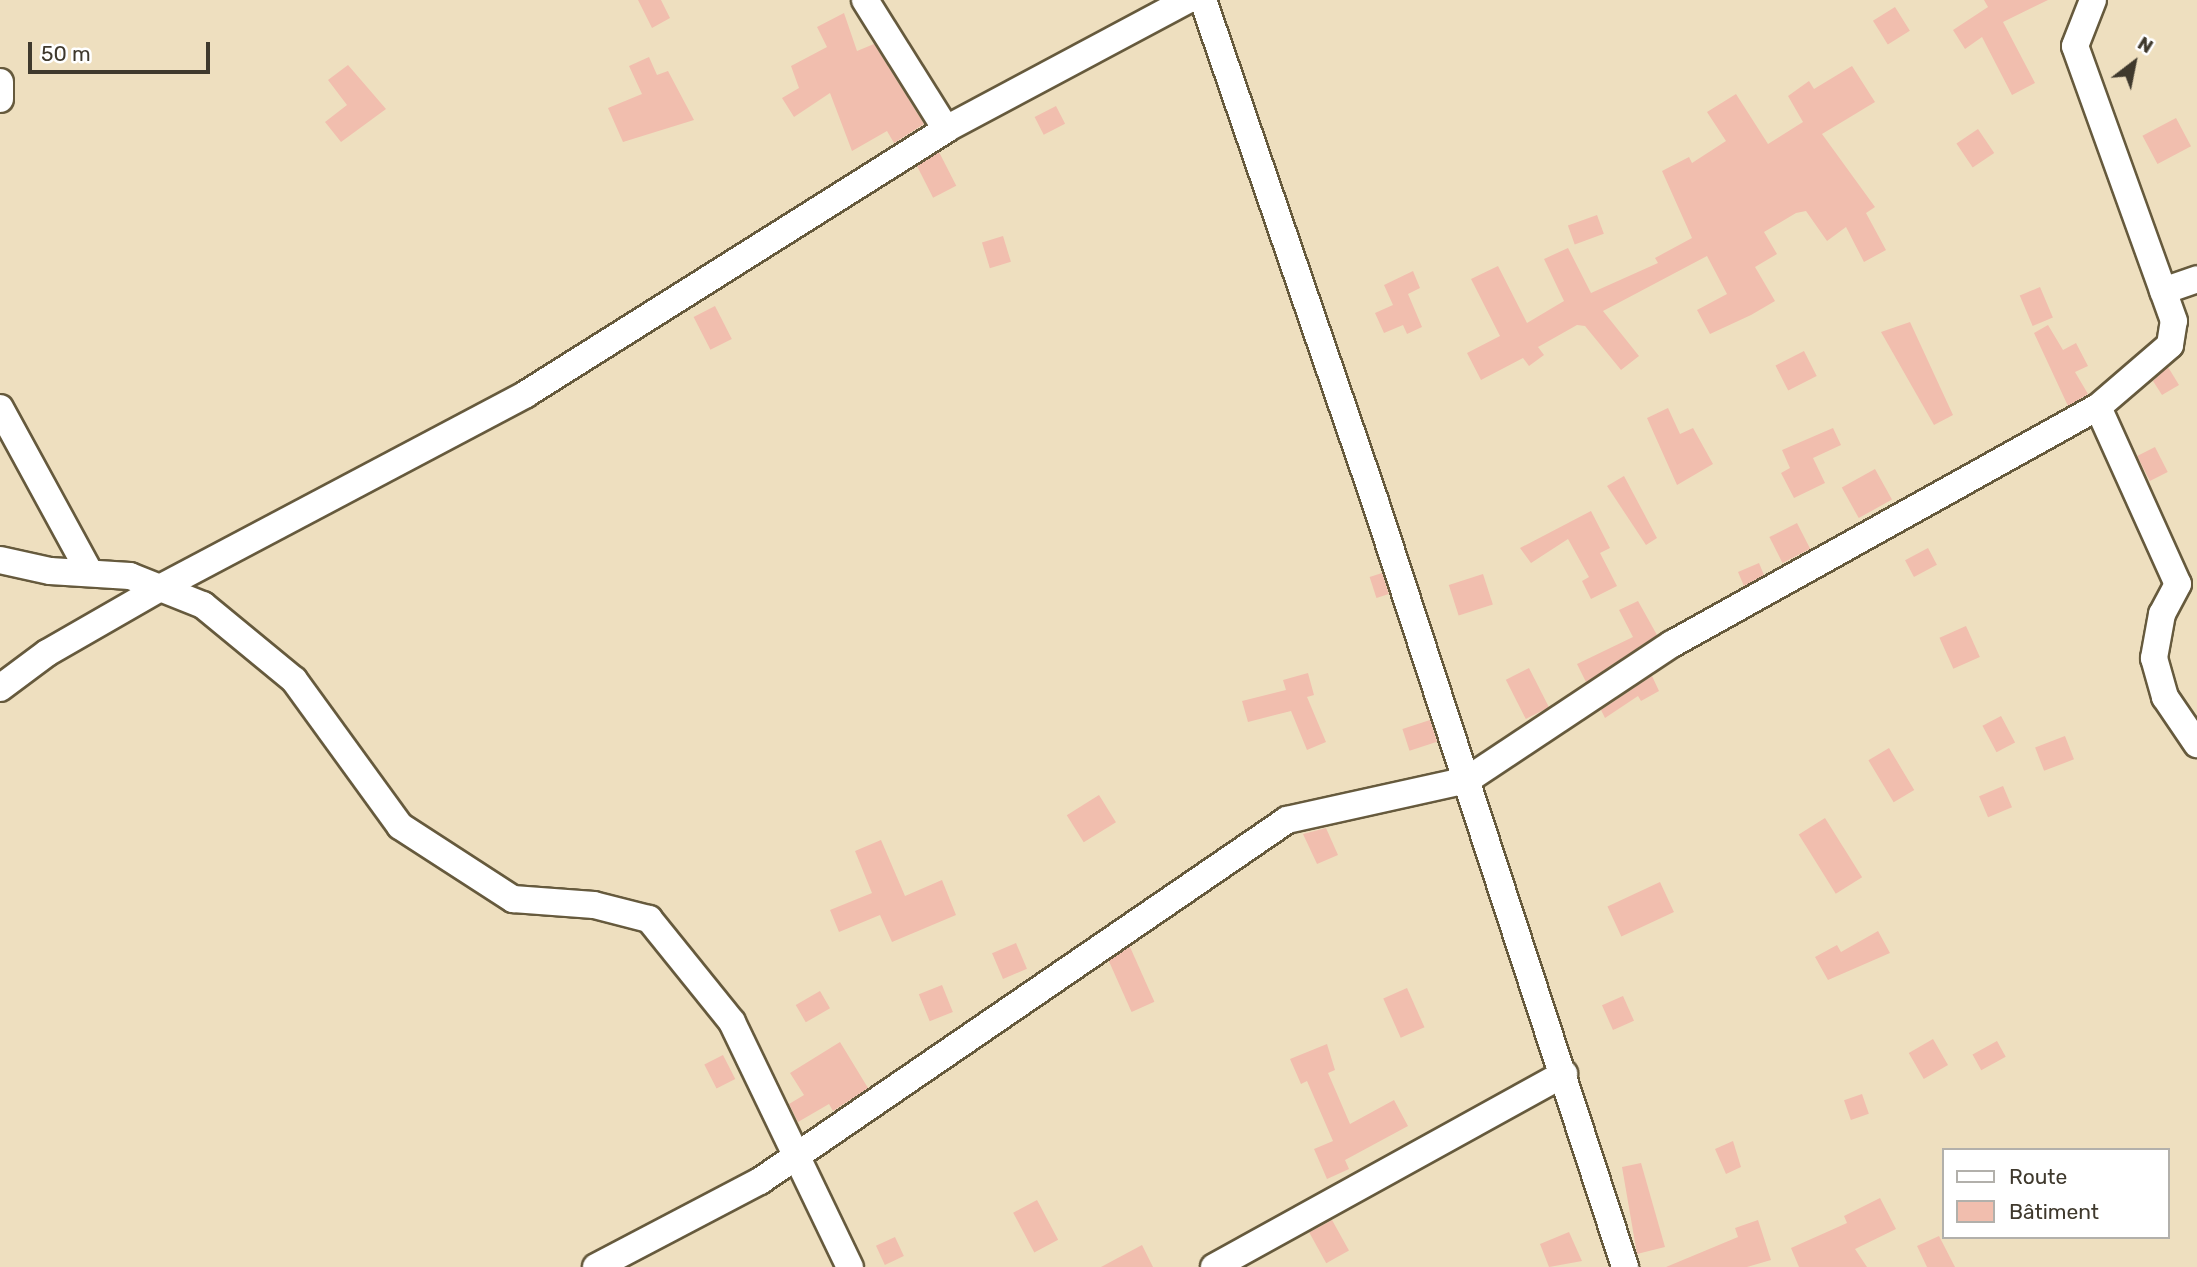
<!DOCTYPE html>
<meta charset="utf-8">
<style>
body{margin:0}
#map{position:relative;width:2197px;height:1267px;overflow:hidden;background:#eedfbf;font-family:Rubik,sans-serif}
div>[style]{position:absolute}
.building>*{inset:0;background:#f1beae;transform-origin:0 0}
.roads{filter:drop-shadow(2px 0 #665a3d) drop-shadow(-2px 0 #665a3d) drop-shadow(0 2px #665a3d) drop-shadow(0 -2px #665a3d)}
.minor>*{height:26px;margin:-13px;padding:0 13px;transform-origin:13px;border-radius:13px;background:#fff}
span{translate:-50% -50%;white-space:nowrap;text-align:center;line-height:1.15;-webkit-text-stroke:7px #fff;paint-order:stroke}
.legend{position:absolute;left:1942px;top:1148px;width:228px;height:91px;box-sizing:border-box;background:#fff;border:2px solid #b2b0ab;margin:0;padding:9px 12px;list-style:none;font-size:21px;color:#3f392d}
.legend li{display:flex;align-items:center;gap:14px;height:35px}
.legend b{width:35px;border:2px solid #b2b0ab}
.north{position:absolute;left:2099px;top:28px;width:70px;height:70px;-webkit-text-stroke:5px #fff;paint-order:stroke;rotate:32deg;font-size:19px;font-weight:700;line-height:28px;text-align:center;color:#3f392d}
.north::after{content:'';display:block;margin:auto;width:24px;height:32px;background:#3f392d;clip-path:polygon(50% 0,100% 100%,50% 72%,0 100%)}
.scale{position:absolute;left:28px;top:42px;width:182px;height:32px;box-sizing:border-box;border:4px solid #3f392d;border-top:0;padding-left:9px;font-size:21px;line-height:24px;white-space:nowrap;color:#3f392d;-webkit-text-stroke:5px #fff;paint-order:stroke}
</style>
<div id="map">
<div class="building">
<div style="clip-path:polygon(638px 0,661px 0,670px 18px,652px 28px)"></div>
<div style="clip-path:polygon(1984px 0,2048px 0,2003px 22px,2035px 83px,2012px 95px,1982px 37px,1965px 49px,1953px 30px,1988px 7px)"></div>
<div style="left:1895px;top:7px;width:28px;height:26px;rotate:58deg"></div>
<div style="clip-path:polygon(844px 13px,857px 51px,874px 44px,924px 124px,894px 143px,887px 131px,852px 151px,830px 93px,794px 117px,782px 98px,799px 88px,791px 66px,827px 47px,817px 27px)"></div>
<div style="clip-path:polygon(649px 57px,657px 75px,668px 71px,694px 120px,623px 142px,608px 108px,642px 94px,629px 66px)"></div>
<div style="clip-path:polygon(348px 65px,386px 109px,341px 142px,325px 122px,347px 105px,328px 80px)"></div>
<div style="clip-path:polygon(1852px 66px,1875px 102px,1822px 134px,1875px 207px,1866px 213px,1886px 250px,1864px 262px,1846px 227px,1827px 241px,1806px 211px,1796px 213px,1764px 232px,1777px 254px,1755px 267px,1775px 301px,1751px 315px,1710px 334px,1697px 310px,1727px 294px,1707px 256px,1603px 311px,1639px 356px,1621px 370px,1585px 326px,1577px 325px,1538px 347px,1544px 355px,1529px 366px,1523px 358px,1481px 380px,1467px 353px,1500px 336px,1471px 279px,1498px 266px,1527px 323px,1564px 301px,1544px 259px,1568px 248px,1591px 293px,1658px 263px,1655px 258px,1692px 238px,1662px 171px,1689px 157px,1692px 163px,1726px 141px,1707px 112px,1736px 94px,1768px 144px,1803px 122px,1788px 96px,1809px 81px,1814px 89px)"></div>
<div style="left:1056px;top:106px;width:20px;height:24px;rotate:63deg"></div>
<div style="left:2176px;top:118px;width:32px;height:38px;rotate:62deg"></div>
<div style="left:1978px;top:129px;width:29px;height:26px;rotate:56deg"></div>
<div style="left:939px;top:152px;width:38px;height:26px;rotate:63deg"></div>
<div style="left:1597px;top:215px;width:20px;height:31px;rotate:70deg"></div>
<div style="left:1003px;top:236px;width:27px;height:22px;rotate:73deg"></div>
<div style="clip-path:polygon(1413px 271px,1420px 288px,1408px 294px,1422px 327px,1407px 334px,1403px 325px,1384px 333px,1375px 313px,1393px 305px,1384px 285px)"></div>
<div style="left:2040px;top:287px;width:33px;height:22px;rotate:67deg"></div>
<div style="left:715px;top:306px;width:37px;height:24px;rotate:63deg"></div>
<div style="clip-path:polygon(1910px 322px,1953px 415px,1934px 425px,1881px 332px)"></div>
<div style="clip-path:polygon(2048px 325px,2063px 350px,2076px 343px,2088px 366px,2075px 372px,2088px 394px,2068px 406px,2034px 333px)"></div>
<div style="left:1804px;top:351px;width:28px;height:32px;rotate:63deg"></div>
<div style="clip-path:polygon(2168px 367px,2179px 385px,2162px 395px,2153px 381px)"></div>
<div style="clip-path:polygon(1668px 408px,1680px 434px,1693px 428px,1713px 464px,1677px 485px,1647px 418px)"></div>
<div style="clip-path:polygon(1833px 428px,1841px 445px,1813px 458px,1825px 483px,1794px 498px,1781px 473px,1790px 468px,1782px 450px)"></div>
<div style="left:2155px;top:447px;width:28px;height:20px;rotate:63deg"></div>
<div style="left:1875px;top:469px;width:35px;height:38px;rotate:61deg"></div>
<div style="clip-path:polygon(1624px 476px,1657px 538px,1646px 545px,1607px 486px)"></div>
<div style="clip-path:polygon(1591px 511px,1610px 548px,1600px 553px,1617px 586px,1591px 599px,1582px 581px,1589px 577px,1568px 539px,1531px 563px,1520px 548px)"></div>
<div style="left:1797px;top:523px;width:29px;height:31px;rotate:63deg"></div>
<div style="left:1928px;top:548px;width:19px;height:26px;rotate:62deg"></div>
<div style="clip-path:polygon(1759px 563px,1764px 575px,1744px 586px,1738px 572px)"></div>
<div style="left:1382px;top:573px;width:22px;height:13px;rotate:72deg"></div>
<div style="left:1483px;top:574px;width:32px;height:36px;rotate:72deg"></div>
<div style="clip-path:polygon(1638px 601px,1657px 635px,1586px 682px,1577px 664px,1633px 637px,1619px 610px)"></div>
<div style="left:1966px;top:626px;width:34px;height:29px;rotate:66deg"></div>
<div style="left:1529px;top:668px;width:44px;height:26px;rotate:63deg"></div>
<div style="clip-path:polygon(1308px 673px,1314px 695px,1307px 697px,1326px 742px,1307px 750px,1291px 711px,1248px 722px,1242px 701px,1286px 690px,1283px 680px)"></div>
<div style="clip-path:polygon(1652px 676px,1659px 691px,1641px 701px,1638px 696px,1605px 718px,1601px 710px)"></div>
<div style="left:2001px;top:716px;width:30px;height:21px;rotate:62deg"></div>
<div style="left:1430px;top:720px;width:23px;height:29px;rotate:72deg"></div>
<div style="left:2065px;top:736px;width:25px;height:32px;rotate:69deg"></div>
<div style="left:1889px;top:748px;width:49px;height:24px;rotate:59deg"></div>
<div style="left:2003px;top:786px;width:23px;height:26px;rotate:67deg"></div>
<div style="left:1099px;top:795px;width:32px;height:38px;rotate:58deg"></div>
<div style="left:1825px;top:818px;width:70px;height:31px;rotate:58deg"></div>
<div style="clip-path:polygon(1326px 828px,1338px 855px,1317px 864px,1303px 834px)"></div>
<div style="clip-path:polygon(881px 840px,905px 896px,942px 880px,956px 915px,892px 942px,880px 915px,839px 932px,830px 910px,872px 893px,855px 851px)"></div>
<div style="left:1660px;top:882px;width:33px;height:58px;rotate:65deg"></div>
<div style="clip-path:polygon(1878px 931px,1890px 953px,1828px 980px,1815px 957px,1837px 945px,1841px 952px)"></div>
<div style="left:1016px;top:943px;width:28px;height:26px;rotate:67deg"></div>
<div style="left:1130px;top:947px;width:60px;height:25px;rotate:66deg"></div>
<div style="left:942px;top:985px;width:29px;height:25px;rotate:68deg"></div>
<div style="left:1407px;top:988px;width:43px;height:26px;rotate:66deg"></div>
<div style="left:820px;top:991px;width:20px;height:28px;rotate:60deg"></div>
<div style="left:1623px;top:996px;width:27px;height:23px;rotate:66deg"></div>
<div style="left:1933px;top:1039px;width:30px;height:28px;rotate:60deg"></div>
<div style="left:1997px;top:1041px;width:18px;height:28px;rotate:61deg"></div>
<div style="clip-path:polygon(840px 1042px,868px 1088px,833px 1111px,829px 1104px,798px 1122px,789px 1104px,804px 1095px,790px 1073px)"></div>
<div style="clip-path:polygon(1327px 1044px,1335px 1070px,1328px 1073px,1350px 1124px,1394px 1100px,1408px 1126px,1345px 1160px,1349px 1169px,1327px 1179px,1314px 1149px,1333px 1141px,1307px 1081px,1301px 1084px,1290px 1059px)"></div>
<div style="left:723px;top:1055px;width:27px;height:21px;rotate:63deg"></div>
<div style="left:1862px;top:1094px;width:21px;height:19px;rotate:71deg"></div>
<div style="clip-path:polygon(1733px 1141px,1741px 1167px,1726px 1174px,1715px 1149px)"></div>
<div style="clip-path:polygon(1641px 1163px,1665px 1247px,1637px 1254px,1622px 1167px)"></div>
<div style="clip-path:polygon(1880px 1198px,1896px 1229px,1855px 1249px,1867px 1267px,1799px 1267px,1791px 1248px,1847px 1223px,1844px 1216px)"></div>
<div style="left:1037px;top:1200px;width:45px;height:27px;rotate:62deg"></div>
<div style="left:1332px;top:1220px;width:35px;height:26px;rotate:61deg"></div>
<div style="clip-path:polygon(1758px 1220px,1771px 1260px,1747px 1267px,1666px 1267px,1738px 1237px,1735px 1228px)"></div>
<div style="clip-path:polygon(1569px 1232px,1582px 1261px,1549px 1267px,1540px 1244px)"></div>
<div style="clip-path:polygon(1939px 1236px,1955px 1267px,1927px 1267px,1917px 1246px)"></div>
<div style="left:895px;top:1237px;width:21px;height:21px;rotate:65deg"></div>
<div style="clip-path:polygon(1142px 1245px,1153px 1267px,1101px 1267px)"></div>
</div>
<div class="roads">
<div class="minor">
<div style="left:865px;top:0;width:152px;rotate:57.9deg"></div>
<div style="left:1203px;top:0;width:530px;rotate:71.05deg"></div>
<div style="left:1375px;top:501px;width:806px;rotate:71.92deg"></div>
<div style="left:0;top:82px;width:17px;rotate:90deg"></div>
<div style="left:2163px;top:291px;width:36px;rotate:-19deg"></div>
<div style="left:2098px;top:407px;width:194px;rotate:65.7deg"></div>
<div style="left:2178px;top:584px;width:34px;rotate:118deg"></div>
<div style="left:2162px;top:614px;width:45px;rotate:100.3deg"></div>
<div style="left:2154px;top:658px;width:41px;rotate:74.2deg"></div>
<div style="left:2165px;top:697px;width:57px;rotate:55.8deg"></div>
<div style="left:0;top:408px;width:188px;rotate:61.4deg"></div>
<div style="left:0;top:560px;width:51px;rotate:12.4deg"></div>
<div style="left:50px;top:571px;width:80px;rotate:3.6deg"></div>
<div style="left:130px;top:576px;width:79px;rotate:21.7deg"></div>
<div style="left:203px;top:605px;width:118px;rotate:39.5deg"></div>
<div style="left:294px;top:680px;width:180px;rotate:54deg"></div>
<div style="left:400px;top:826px;width:135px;rotate:32.9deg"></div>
<div style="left:513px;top:899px;width:81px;rotate:4.2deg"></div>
<div style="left:594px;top:905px;width:57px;rotate:14.3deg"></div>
<div style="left:649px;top:919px;width:132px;rotate:51.1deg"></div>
<div style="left:732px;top:1022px;width:272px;rotate:64.3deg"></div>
<div style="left:0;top:688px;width:59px;rotate:-36.7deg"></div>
<div style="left:47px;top:653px;width:130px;rotate:-29.9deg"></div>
<div style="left:160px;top:588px;width:414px;rotate:-27.9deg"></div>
<div style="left:526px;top:394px;width:497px;rotate:-32.2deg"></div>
<div style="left:946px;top:129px;width:274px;rotate:-28.1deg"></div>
<div style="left:596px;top:1267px;width:185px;rotate:-27.7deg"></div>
<div style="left:760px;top:1181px;width:639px;rotate:-34.41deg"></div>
<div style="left:1287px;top:820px;width:184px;rotate:-12.5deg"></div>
<div style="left:1467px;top:780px;width:246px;rotate:-33.6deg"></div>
<div style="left:1672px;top:644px;width:487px;rotate:-29.1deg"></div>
<div style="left:2098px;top:407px;width:95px;rotate:-40.7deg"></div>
<div style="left:2170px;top:345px;width:24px;rotate:-81deg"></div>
<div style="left:2174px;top:321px;width:292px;rotate:-109.8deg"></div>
<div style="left:2075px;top:46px;width:49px;rotate:-68.6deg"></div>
<div style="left:1214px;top:1267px;width:400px;rotate:-28.9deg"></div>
</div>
</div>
<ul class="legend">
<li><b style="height:9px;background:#fff"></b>Route</li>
<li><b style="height:19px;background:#f1beae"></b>Bâtiment</li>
</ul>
<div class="north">N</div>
<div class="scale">50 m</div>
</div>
